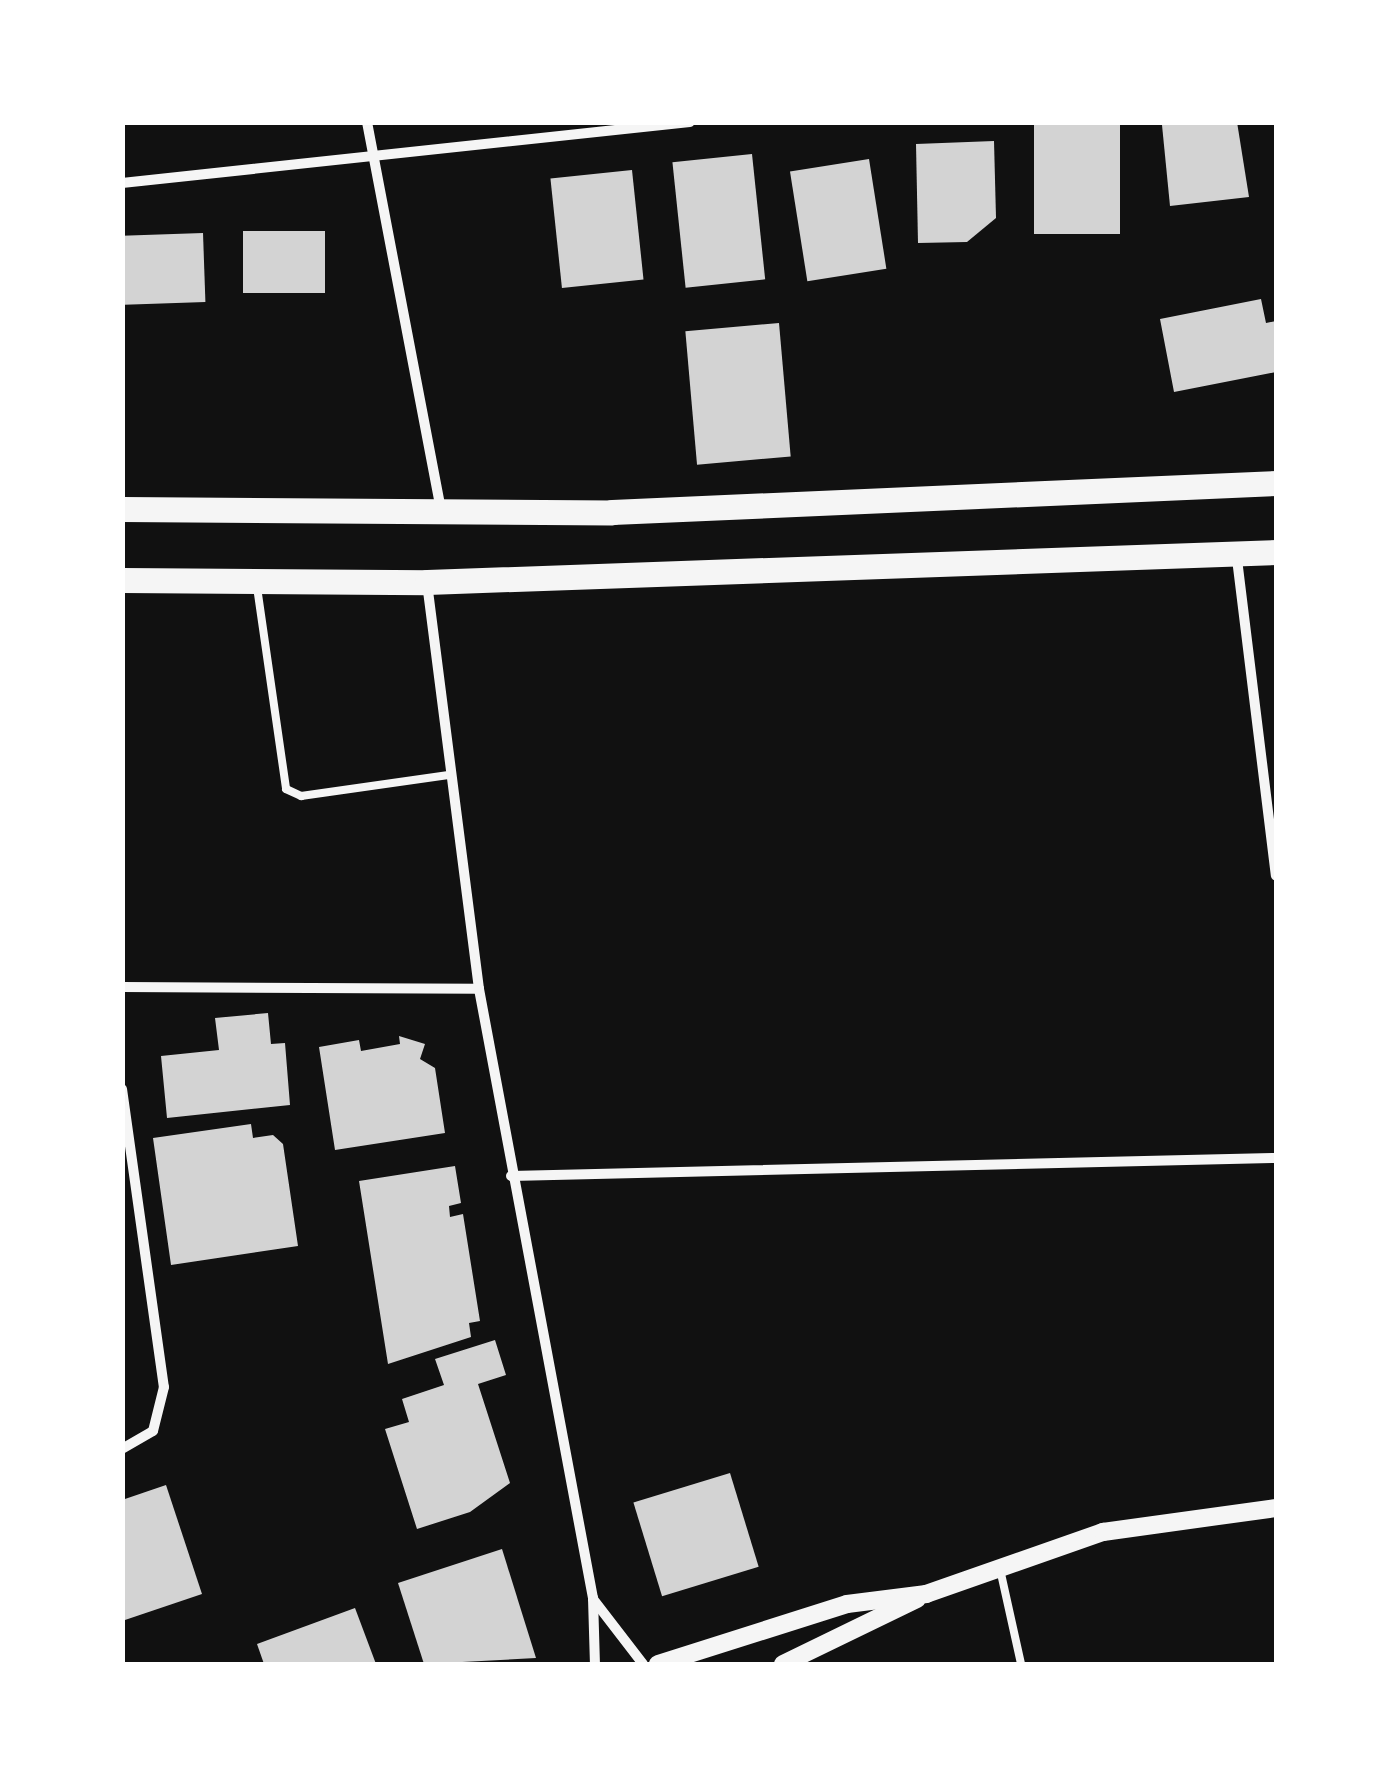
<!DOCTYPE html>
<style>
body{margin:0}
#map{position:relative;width:1399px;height:1787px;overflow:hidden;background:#111;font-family:"Fira Sans",sans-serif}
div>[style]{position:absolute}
.building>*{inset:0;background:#d3d3d3;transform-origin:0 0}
.service>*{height:8px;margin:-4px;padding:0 4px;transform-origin:4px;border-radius:4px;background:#f5f5f5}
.minor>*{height:10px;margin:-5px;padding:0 5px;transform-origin:5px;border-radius:5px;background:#f5f5f5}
.tertiary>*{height:18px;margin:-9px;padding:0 9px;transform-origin:9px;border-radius:9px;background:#f5f5f5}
.primary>*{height:25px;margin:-12.5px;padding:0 12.5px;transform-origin:12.5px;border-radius:12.5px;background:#f5f5f5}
span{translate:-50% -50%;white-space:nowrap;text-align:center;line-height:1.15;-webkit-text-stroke:8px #fff;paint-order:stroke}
.frame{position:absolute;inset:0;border:125px solid #fff;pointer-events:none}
</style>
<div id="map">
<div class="building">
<div style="left:1034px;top:122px;width:86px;height:112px"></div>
<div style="clip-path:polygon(1184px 122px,1237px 122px,1249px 197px,1170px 206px,1162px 125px)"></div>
<div style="clip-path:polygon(994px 141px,996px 218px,967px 242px,918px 243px,916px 144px)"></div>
<div style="left:752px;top:154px;width:126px;height:80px;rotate:84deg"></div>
<div style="left:869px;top:159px;width:111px;height:80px;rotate:81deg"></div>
<div style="left:632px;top:170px;width:110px;height:82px;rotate:84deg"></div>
<div style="left:243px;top:231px;width:82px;height:62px"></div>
<div style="left:203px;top:233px;width:69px;height:81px;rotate:88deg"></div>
<div style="clip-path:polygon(1261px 299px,1266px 323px,1276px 321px,1276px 372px,1174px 392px,1160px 319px)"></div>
<div style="left:779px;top:323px;width:134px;height:94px;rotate:85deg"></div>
<div style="clip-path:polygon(268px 1013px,271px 1044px,285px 1043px,290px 1105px,167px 1118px,161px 1056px,219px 1050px,215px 1018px)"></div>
<div style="clip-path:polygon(399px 1036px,425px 1044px,420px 1059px,435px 1068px,445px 1133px,335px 1150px,319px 1047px,359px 1040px,361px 1051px,400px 1044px)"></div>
<div style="clip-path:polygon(251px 1124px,253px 1138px,273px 1135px,283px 1144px,298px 1246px,171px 1265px,153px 1138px)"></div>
<div style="clip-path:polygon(455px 1166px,461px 1203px,449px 1206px,450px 1217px,463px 1214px,480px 1321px,469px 1323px,471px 1337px,388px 1364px,359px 1181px)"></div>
<div style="clip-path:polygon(495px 1340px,506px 1375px,478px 1384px,510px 1483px,470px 1512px,417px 1529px,385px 1429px,409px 1422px,402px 1399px,444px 1385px,435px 1359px)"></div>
<div style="left:730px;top:1473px;width:98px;height:101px;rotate:73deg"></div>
<div style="clip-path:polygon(166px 1485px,202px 1594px,122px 1621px,122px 1500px)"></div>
<div style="clip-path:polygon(502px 1549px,536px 1658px,424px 1664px,398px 1583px)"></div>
<div style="clip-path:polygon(355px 1608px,376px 1664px,264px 1664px,257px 1644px)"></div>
</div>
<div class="service">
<div style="left:257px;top:587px;width:204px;rotate:81.8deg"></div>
<div style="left:286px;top:789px;width:17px;rotate:25deg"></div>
<div style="left:301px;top:796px;width:149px;rotate:-8.1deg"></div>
<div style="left:1000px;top:1569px;width:97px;rotate:77.5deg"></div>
</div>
<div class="minor">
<div style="left:367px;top:122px;width:394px;rotate:79.2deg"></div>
<div style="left:122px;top:183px;width:571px;rotate:-6.13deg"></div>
<div style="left:1237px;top:559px;width:319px;rotate:83deg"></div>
<div style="left:427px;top:583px;width:409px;rotate:82.7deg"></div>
<div style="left:479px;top:989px;width:620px;rotate:79.4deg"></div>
<div style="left:593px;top:1598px;width:66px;rotate:88.3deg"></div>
<div style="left:122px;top:987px;width:357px;rotate:0.3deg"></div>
<div style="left:122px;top:1089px;width:301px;rotate:82deg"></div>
<div style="left:164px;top:1387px;width:45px;rotate:104deg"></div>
<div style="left:153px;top:1431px;width:36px;rotate:150deg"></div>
<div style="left:511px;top:1176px;width:765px;rotate:-1.35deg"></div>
<div style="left:593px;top:1599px;width:82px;rotate:52.4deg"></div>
</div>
<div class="tertiary">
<div style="left:658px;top:1664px;width:198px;rotate:-17.6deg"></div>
<div style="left:847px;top:1604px;width:80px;rotate:-7.2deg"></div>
<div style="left:926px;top:1594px;width:188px;rotate:-19.3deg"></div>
<div style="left:1103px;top:1532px;width:175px;rotate:-7.9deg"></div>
<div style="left:783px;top:1664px;width:149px;rotate:-25.9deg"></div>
</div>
<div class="primary">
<div style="left:122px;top:509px;width:490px;rotate:0.4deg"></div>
<div style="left:612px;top:512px;width:665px;rotate:-2.5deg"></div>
<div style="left:122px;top:580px;width:305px;rotate:0.4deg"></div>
<div style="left:427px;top:582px;width:850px;rotate:-2.02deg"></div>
</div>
<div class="frame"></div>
</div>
